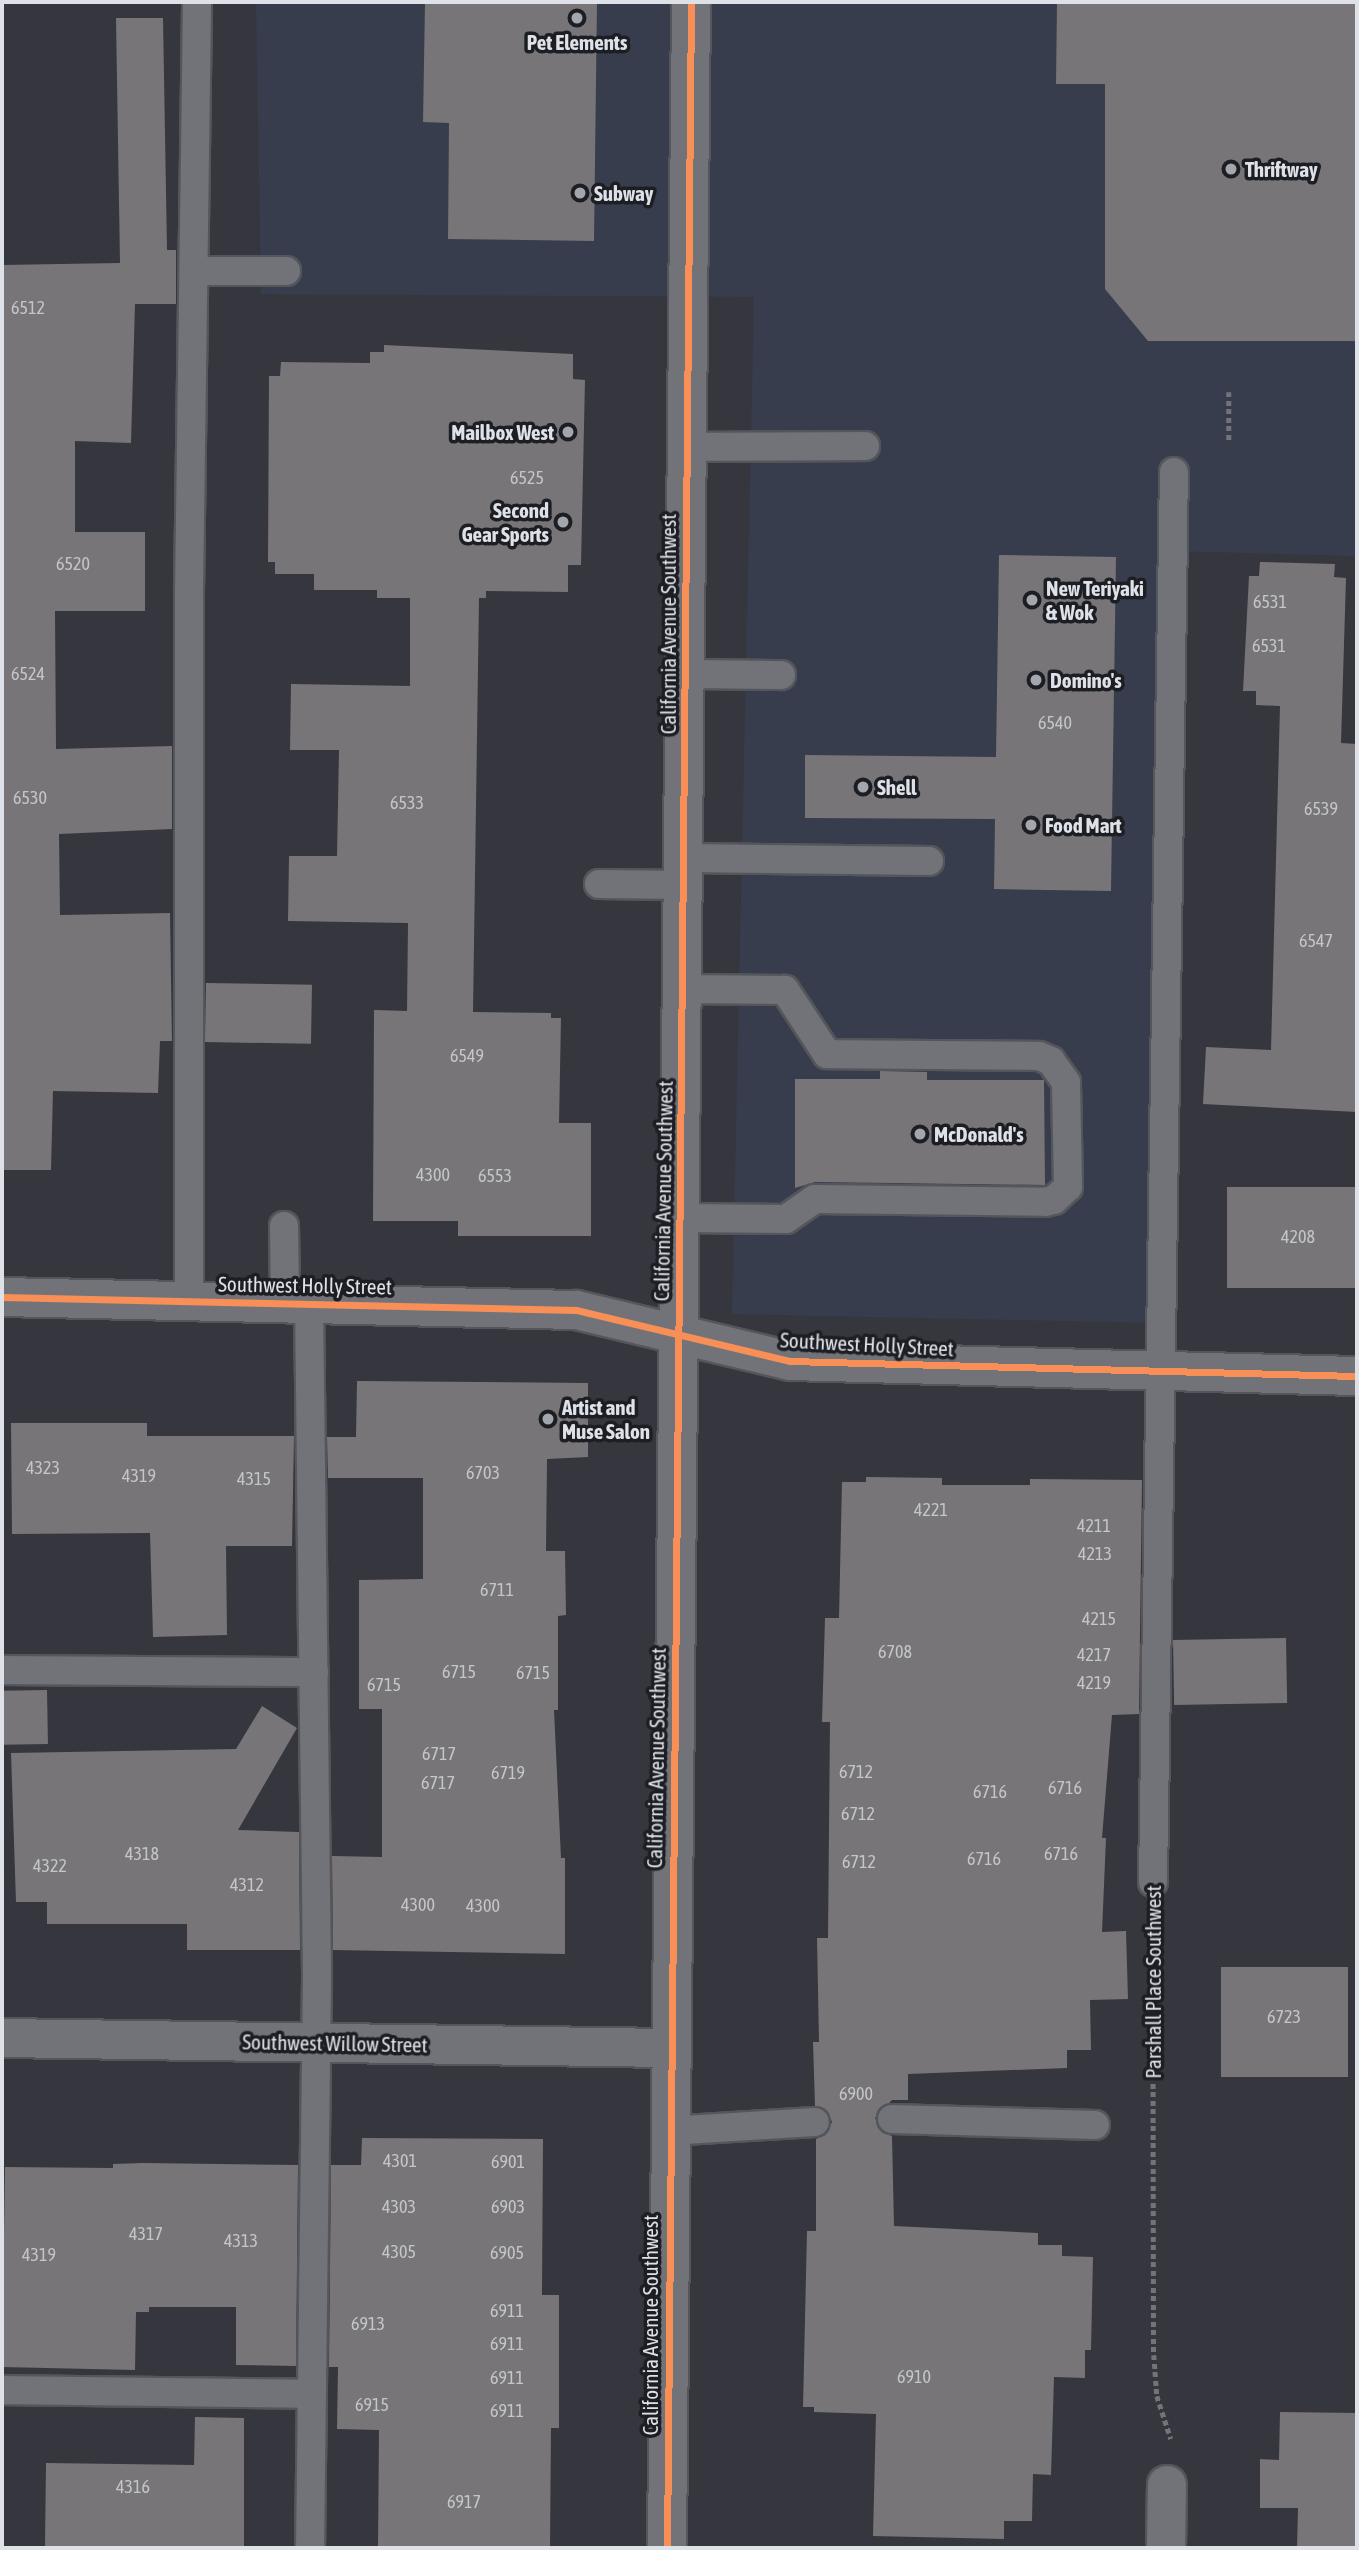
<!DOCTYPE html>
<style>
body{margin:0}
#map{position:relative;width:1359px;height:2550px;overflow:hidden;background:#36373e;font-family:"Asap Condensed",sans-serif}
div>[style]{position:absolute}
.built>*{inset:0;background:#373d4d}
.building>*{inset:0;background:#777577;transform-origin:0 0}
.path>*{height:4.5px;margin-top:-2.25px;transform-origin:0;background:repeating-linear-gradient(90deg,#727479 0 5px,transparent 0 8.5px)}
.roads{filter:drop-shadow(2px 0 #54565b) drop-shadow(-2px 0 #54565b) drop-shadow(0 2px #54565b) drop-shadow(0 -2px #54565b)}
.lane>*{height:28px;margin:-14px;padding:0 14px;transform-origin:14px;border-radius:14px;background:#727378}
.street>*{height:38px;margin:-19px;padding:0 19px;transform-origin:19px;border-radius:19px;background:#727378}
.secondary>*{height:38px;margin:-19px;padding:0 19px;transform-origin:19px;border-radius:19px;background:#727378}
.cycleway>*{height:7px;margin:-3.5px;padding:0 3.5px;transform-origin:3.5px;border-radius:3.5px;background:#f78f57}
.dots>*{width:19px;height:19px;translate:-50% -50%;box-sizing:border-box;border:4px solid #1c1e23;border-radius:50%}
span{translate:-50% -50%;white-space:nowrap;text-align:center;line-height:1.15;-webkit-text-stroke:7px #1c1e23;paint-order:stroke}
.number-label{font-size:18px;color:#c4c6cc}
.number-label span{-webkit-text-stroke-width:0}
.poi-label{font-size:21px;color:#dee1e8;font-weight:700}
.left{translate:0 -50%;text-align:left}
.right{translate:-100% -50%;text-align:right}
.street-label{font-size:21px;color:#dee1e8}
.frame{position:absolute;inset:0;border:4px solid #dee1e8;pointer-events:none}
</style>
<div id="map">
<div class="built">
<div style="clip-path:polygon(256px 2px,1357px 2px,1357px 556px,1173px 551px,1164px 1323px,732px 1314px,754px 297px,261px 294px)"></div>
</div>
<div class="building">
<div style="clip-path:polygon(425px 2px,597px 2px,594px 241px,448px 239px,449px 123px,423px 122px)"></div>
<div style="clip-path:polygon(1057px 2px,1357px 2px,1357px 341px,1148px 341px,1105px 289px,1105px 84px,1056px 84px)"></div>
<div style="clip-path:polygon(116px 18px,163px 18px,167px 250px,176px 250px,176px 304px,135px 304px,131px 443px,75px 441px,75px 532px,145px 532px,145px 611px,55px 611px,56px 749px,172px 746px,172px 829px,59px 834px,60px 915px,170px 913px,172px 1041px,160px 1041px,158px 1093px,53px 1091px,51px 1170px,2px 1170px,2px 265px,120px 263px)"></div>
<div style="clip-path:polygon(384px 345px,573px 354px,573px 379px,585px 380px,581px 565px,568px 565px,568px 592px,486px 591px,486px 598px,479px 598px,473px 1012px,551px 1013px,551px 1018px,561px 1018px,559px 1123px,591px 1123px,591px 1236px,458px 1236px,458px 1221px,373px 1221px,374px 1010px,407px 1011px,408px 923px,288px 921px,289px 856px,337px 856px,339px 750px,290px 750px,291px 684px,410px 686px,410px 598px,377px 598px,377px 590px,314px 590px,314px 574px,275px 574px,275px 562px,268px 562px,269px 376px,280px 376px,281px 362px,370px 363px,370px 352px,384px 352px)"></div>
<div style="clip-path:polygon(999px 555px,1116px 557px,1111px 891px,994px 889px,995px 819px,805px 818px,805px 755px,996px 757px)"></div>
<div style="clip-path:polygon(1260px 562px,1335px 564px,1334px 577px,1346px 578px,1341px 743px,1357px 744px,1357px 1112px,1203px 1104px,1206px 1047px,1271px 1050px,1280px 706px,1256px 705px,1256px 691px,1243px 691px,1249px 576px,1259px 576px)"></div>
<div style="left:206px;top:983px;width:106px;height:59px;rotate:1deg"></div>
<div style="clip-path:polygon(880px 1071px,927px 1072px,927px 1080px,1044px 1080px,1045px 1185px,815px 1182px,795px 1188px,795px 1079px,880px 1079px)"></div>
<div style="left:1357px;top:1187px;width:101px;height:130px;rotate:90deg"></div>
<div style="clip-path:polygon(357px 1381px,588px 1383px,588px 1457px,547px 1459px,546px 1551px,565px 1551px,566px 1615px,558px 1616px,558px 1710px,554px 1710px,561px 1858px,565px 1858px,565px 1954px,333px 1950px,332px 1856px,382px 1857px,382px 1709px,359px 1709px,359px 1580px,423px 1579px,423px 1478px,328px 1478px,327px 1437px,356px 1437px)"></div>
<div style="clip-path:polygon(11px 1423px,147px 1423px,147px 1436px,294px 1436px,292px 1546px,226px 1546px,227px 1635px,153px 1637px,150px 1533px,12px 1534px)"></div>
<div style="clip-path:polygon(866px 1477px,942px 1478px,942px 1485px,1030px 1485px,1030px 1479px,1142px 1480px,1139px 1714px,1112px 1715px,1102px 1838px,1106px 1838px,1102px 1932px,1126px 1931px,1128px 1999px,1090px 2000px,1091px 2050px,1067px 2050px,1067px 2068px,908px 2074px,908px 2100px,892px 2100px,875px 2118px,883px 2133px,892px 2136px,894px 2226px,1038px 2233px,1038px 2245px,1062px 2245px,1062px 2256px,1093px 2257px,1091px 2350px,1085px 2350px,1085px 2378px,1054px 2377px,1051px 2475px,1033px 2474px,1032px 2521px,1004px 2521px,1004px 2539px,873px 2536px,876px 2414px,814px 2412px,814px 2407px,803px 2407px,807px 2231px,816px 2231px,816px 2139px,825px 2135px,832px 2122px,828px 2112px,815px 2106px,813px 2042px,819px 2042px,817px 1938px,828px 1938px,830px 1722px,822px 1722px,825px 1618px,839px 1618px,842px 1482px,866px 1482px)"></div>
<div style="left:1286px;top:1638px;width:65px;height:113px;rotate:89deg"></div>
<div style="left:47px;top:1690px;width:54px;height:45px;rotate:89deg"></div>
<div style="clip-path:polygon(262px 1706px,297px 1728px,238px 1830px,299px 1832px,300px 1950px,187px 1950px,187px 1924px,47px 1924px,47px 1902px,16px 1902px,11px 1753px,236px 1749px)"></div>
<div style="left:1221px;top:1967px;width:127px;height:110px"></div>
<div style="clip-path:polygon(362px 2138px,543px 2139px,542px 2295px,559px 2295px,559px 2428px,551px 2428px,550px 2548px,378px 2548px,379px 2430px,337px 2429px,338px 2367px,329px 2367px,331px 2165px,361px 2165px)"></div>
<div style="clip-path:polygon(143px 2163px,298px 2165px,296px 2366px,236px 2365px,236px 2307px,149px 2307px,149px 2312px,136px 2312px,135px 2370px,2px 2367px,5px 2167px,113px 2168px,113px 2164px)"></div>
<div style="clip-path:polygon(1280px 2412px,1357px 2413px,1357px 2548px,1297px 2548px,1298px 2508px,1260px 2508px,1260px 2459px,1279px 2460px)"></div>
<div style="clip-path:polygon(195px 2417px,244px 2418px,244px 2548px,45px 2548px,46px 2463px,194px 2465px)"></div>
</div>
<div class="path">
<div style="left:1229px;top:392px;width:48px;rotate:90deg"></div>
<div style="left:1153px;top:1922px;width:433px;rotate:89.9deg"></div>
<div style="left:1154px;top:2355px;width:41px;rotate:85.8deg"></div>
<div style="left:1157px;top:2396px;width:45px;rotate:72deg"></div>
</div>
<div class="roads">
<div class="lane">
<div style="left:196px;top:271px;width:90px"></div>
<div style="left:687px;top:447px;width:178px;rotate:-0.3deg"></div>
<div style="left:685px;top:674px;width:96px;rotate:0.6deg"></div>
<div style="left:684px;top:858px;width:245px;rotate:0.7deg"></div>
<div style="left:599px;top:884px;width:85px;rotate:0.7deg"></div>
<div style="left:681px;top:1218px;width:105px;rotate:0.5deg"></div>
<div style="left:786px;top:1219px;width:35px;rotate:-35deg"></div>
<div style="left:815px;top:1199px;width:230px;rotate:0.7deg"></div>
<div style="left:1045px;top:1202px;width:9px;rotate:-13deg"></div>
<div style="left:1054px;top:1200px;width:19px;rotate:-43deg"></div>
<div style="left:1068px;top:1187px;width:105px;rotate:-91.1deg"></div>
<div style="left:1066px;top:1082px;width:26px;rotate:-126deg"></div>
<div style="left:1051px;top:1061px;width:13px;rotate:-157deg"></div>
<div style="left:1039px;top:1056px;width:212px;rotate:-179.5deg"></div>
<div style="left:827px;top:1054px;width:77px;rotate:-123.3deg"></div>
<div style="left:785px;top:990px;width:102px;rotate:-179.4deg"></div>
<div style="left:284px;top:1226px;width:75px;rotate:89.2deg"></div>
<div style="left:189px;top:1300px;width:707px;rotate:-90deg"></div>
<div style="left:189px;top:593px;width:591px;rotate:-89.22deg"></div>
<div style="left:309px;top:1301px;width:677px;rotate:89.32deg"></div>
<div style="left:317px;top:1978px;width:570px;rotate:90.7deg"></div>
<div style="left:2px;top:1670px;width:312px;rotate:0.4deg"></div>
<div style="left:1153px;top:1882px;width:1410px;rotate:-89.15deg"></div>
<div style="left:892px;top:2119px;width:203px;rotate:1.7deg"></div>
<div style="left:668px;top:2131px;width:147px;rotate:-3.5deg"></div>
<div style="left:2px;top:2390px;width:310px;rotate:0.7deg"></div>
</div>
<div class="street">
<div style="left:2px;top:1297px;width:574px;rotate:1.3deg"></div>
<div style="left:576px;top:1310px;width:220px;rotate:13.4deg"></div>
<div style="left:790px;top:1361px;width:567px;rotate:1.52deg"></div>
<div style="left:2px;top:2038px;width:667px;rotate:0.86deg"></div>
<div style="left:1166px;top:2548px;width:63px;rotate:-89.1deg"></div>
</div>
<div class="secondary">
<div style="left:667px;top:2548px;width:2546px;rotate:-89.46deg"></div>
</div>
</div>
<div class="cycleway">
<div style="left:2px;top:1297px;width:574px;rotate:1.3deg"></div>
<div style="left:576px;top:1310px;width:220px;rotate:13.4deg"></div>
<div style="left:790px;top:1361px;width:567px;rotate:1.52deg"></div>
<div style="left:667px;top:2548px;width:2546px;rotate:-89.46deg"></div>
</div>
<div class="dots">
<div style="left:577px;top:18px;background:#a3a6ac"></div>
<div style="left:1231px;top:169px;background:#a3a6ac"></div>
<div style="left:580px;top:193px;background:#a3a6ac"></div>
<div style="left:568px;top:432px;background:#a3a6ac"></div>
<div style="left:563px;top:522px;background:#a3a6ac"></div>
<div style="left:1032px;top:600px;background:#a3a6ac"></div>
<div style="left:1036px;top:680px;background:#a3a6ac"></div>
<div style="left:863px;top:787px;background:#a3a6ac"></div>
<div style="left:1031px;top:825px;background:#a3a6ac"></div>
<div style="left:920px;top:1134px;background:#a3a6ac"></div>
<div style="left:548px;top:1419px;background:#a3a6ac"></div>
</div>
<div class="number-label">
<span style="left:28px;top:308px">6512</span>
<span style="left:527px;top:478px">6525</span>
<span style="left:73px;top:564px">6520</span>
<span style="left:1270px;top:602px">6531</span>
<span style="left:1269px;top:646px">6531</span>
<span style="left:28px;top:674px">6524</span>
<span style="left:1055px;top:723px">6540</span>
<span style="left:30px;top:798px">6530</span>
<span style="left:407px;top:803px">6533</span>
<span style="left:1321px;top:809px">6539</span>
<span style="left:1316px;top:941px">6547</span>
<span style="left:467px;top:1056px">6549</span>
<span style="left:433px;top:1175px">4300</span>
<span style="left:495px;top:1176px">6553</span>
<span style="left:1298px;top:1237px">4208</span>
<span style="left:43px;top:1468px">4323</span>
<span style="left:483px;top:1473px">6703</span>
<span style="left:139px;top:1476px">4319</span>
<span style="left:254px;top:1479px">4315</span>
<span style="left:931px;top:1510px">4221</span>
<span style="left:1094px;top:1526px">4211</span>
<span style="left:1095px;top:1554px">4213</span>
<span style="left:497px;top:1590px">6711</span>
<span style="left:1099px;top:1619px">4215</span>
<span style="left:895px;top:1652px">6708</span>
<span style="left:1094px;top:1655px">4217</span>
<span style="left:459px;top:1672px">6715</span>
<span style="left:533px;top:1673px">6715</span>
<span style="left:1094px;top:1683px">4219</span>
<span style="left:384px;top:1685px">6715</span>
<span style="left:439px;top:1754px">6717</span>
<span style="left:856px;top:1772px">6712</span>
<span style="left:508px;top:1773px">6719</span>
<span style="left:438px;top:1783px">6717</span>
<span style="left:1065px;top:1788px">6716</span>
<span style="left:990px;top:1792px">6716</span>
<span style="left:858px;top:1814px">6712</span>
<span style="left:142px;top:1854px">4318</span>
<span style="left:1061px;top:1854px">6716</span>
<span style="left:984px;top:1859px">6716</span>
<span style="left:859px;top:1862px">6712</span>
<span style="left:50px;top:1866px">4322</span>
<span style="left:247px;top:1885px">4312</span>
<span style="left:418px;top:1905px">4300</span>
<span style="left:483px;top:1906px">4300</span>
<span style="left:1284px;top:2017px">6723</span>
<span style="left:856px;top:2094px">6900</span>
<span style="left:400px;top:2161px">4301</span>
<span style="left:508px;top:2162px">6901</span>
<span style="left:399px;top:2207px">4303</span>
<span style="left:508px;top:2207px">6903</span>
<span style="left:146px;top:2234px">4317</span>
<span style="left:241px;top:2241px">4313</span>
<span style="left:399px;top:2252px">4305</span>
<span style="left:507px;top:2253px">6905</span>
<span style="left:39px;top:2255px">4319</span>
<span style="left:507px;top:2311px">6911</span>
<span style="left:368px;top:2324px">6913</span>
<span style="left:507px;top:2344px">6911</span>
<span style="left:914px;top:2377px">6910</span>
<span style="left:507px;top:2378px">6911</span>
<span style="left:372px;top:2405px">6915</span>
<span style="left:507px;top:2411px">6911</span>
<span style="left:133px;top:2487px">4316</span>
<span style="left:464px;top:2502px">6917</span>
</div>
<div class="poi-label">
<span style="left:577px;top:42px">Pet Elements</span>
<span class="left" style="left:1245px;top:169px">Thriftway</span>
<span class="left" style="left:594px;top:193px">Subway</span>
<span class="right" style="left:554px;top:432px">Mailbox West</span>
<span class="right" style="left:549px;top:522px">Second<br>Gear Sports</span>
<span class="left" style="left:1046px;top:600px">New Teriyaki<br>&amp; Wok</span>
<span class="left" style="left:1050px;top:680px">Domino's</span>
<span class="left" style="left:877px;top:787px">Shell</span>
<span class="left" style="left:1045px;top:825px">Food Mart</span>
<span class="left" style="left:934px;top:1134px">McDonald's</span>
<span class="left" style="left:562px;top:1419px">Artist and<br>Muse Salon</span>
</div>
<div class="street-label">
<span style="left:668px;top:624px;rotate:-90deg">California Avenue Southwest</span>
<span style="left:663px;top:1191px;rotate:-89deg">California Avenue Southwest</span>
<span style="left:305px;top:1285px;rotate:1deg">Southwest Holly Street</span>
<span style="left:867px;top:1344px;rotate:3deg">Southwest Holly Street</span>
<span style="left:656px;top:1758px;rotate:-89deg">California Avenue Southwest</span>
<span style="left:1153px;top:1982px;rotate:-90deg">Parshall Place Southwest</span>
<span style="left:335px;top:2043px;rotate:1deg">Southwest Willow Street</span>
<span style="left:650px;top:2325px;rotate:-90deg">California Avenue Southwest</span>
</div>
<div class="frame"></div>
</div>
